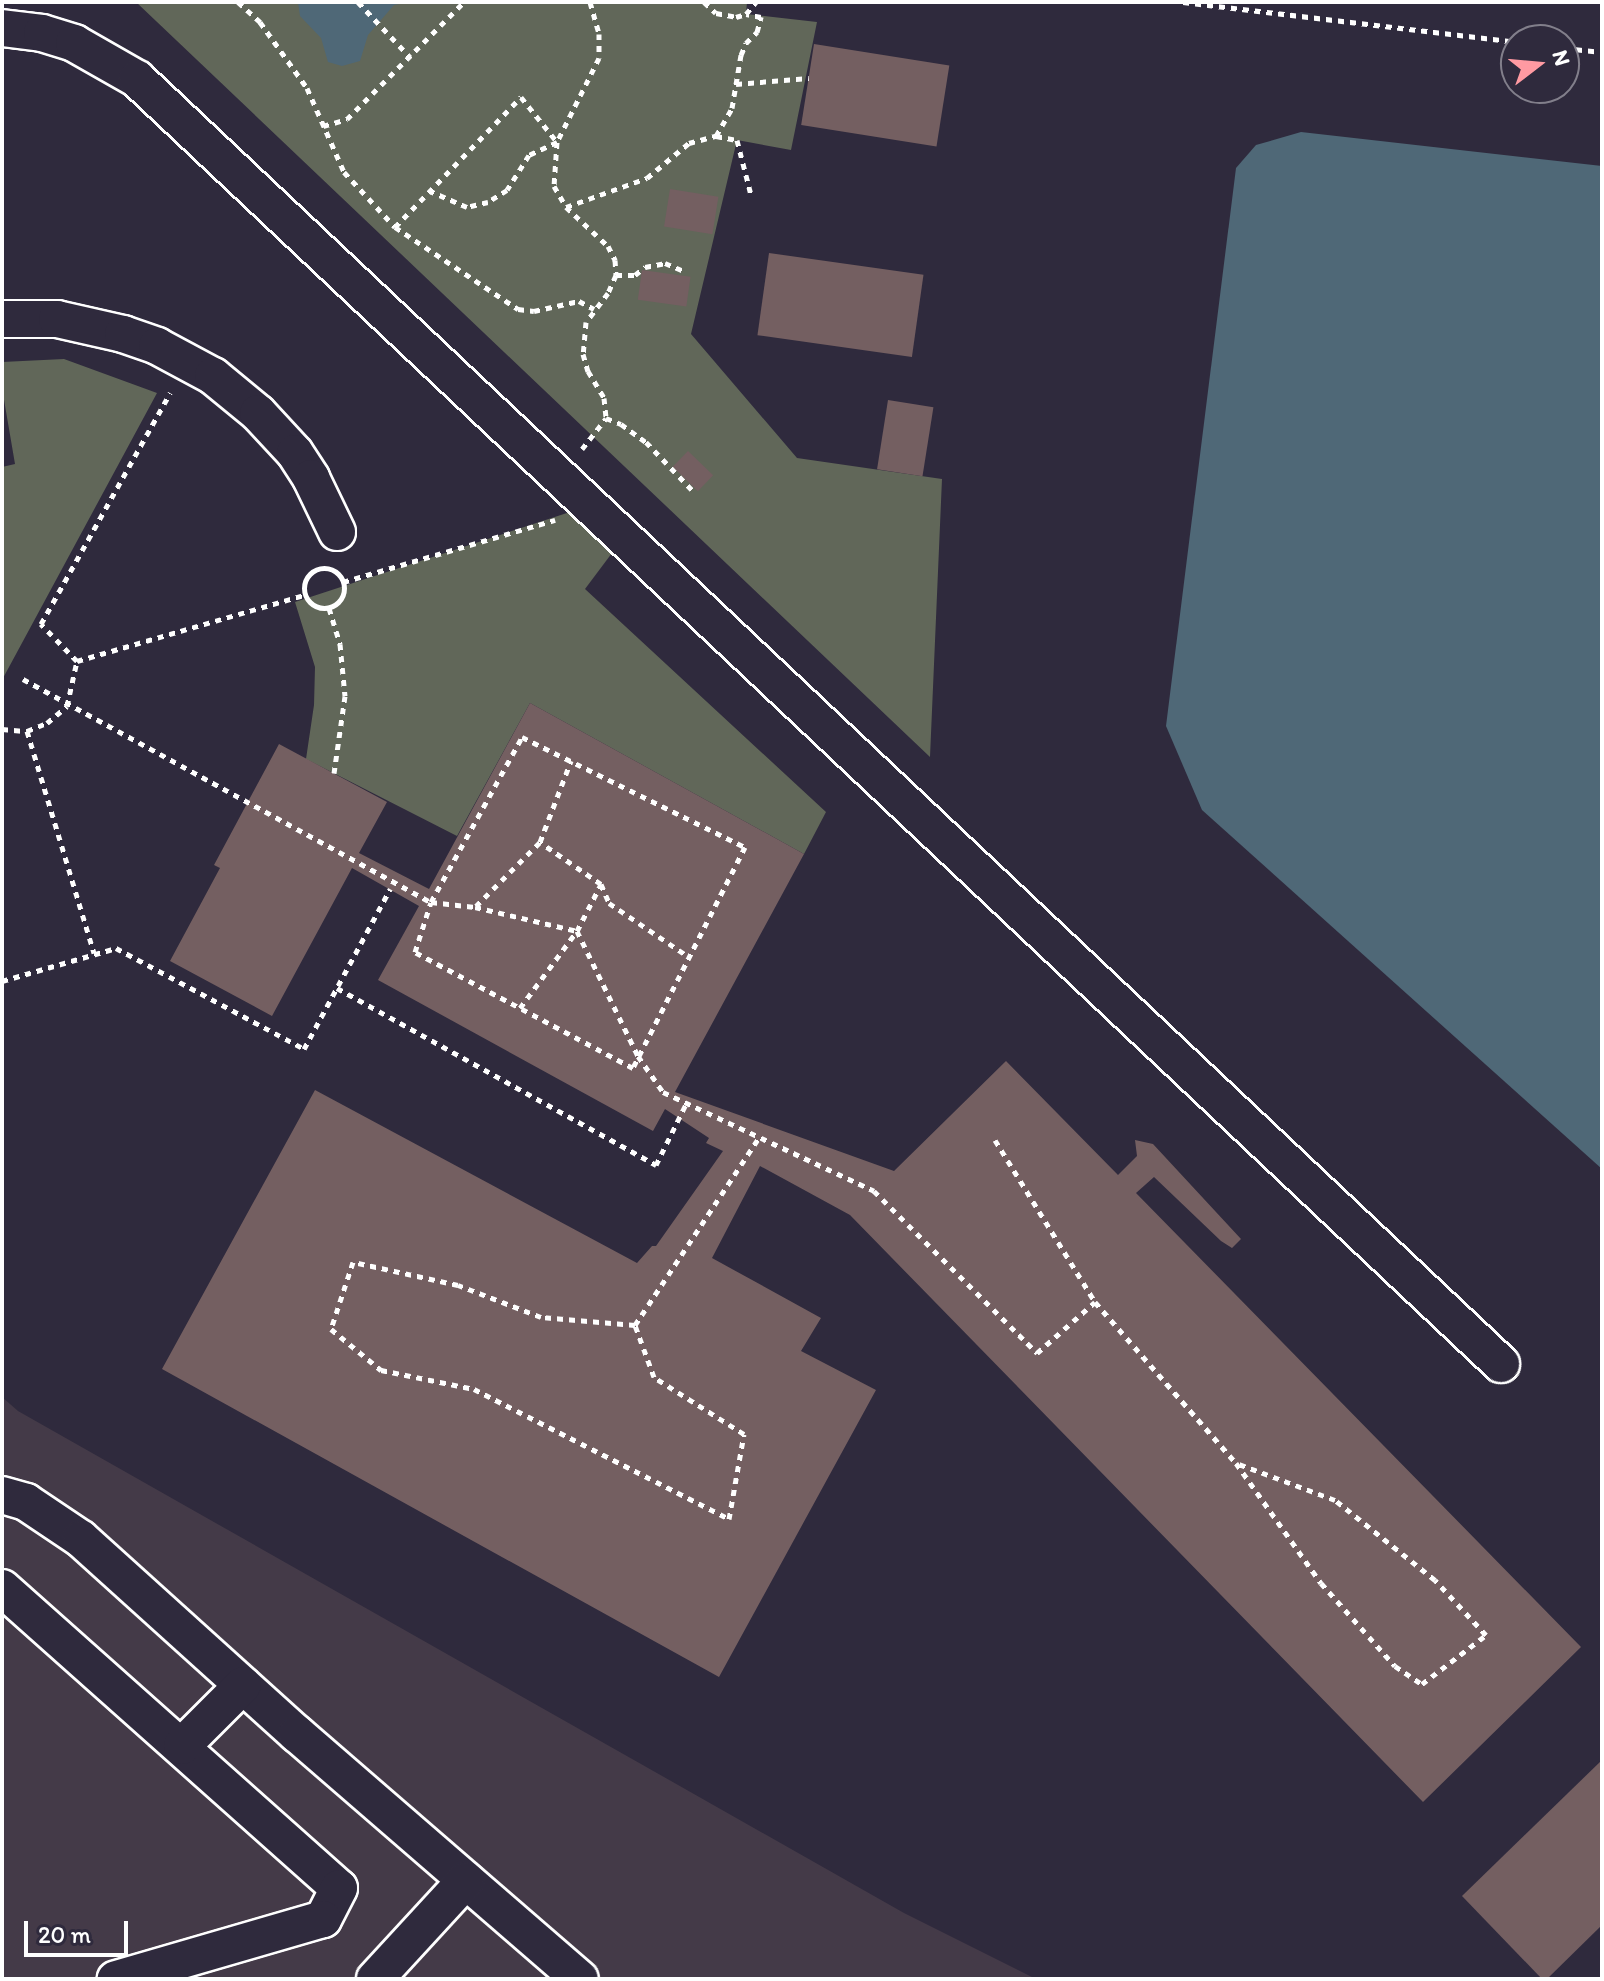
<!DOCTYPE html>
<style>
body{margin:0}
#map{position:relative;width:1604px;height:1981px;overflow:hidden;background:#2f2a3d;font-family:Itim,sans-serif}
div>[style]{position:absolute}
.built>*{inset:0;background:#443a48}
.green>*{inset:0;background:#616759}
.water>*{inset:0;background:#4f6877}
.building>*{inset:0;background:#745f61;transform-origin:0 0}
.path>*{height:5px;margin-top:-2.5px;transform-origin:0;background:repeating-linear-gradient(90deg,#fff 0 6px,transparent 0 12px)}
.path>.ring{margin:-2.5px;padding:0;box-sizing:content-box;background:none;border:5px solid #fff;border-radius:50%}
.roads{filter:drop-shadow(2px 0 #fff) drop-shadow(-2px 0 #fff) drop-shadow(0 2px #fff) drop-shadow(0 -2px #fff)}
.minor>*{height:36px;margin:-18px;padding:0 18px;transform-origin:18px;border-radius:18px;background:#2f2a3d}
span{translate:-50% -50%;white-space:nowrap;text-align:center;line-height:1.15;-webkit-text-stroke:8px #2f2a3d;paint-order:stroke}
.frame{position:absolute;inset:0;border:4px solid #fff;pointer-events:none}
.north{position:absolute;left:1500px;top:24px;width:80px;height:80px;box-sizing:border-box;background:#2f2a3d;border:2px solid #827f8b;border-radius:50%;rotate:74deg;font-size:22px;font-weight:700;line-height:32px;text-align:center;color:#fff}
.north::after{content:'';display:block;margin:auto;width:28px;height:36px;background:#ff9aa2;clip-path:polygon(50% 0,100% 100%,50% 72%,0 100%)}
.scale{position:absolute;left:24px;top:1921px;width:104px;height:36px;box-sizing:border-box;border:4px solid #fff;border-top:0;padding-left:10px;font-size:24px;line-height:28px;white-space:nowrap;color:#fff;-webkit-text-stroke:6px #2f2a3d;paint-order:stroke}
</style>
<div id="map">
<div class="built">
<div style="clip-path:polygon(2px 1397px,18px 1411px,904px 1913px,1036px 1979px,2px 1979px)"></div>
</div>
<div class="green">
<div style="clip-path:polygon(136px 2px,747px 2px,746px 14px,817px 22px,791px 150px,737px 140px,691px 334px,797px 458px,942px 479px,930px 757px)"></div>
<div style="clip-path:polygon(64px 359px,157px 393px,2px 680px,2px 467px,15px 464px,2px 388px,2px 362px)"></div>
<div style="clip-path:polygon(570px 512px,612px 553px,585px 589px,826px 812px,804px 854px,530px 703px,457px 836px,306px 759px,314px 705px,315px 667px,295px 602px)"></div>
</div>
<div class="water">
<div style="clip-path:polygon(298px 2px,410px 2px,394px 5px,368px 35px,360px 61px,342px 66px,328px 62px,321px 38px,300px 16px)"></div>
<div style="clip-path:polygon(1301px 132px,1602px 166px,1602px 1169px,1202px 810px,1166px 726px,1236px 168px,1256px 145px)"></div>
</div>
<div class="building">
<div style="left:814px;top:44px;width:137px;height:82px;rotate:9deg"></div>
<div style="left:670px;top:189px;width:49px;height:38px;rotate:9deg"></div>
<div style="left:769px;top:253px;width:156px;height:83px;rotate:8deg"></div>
<div style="left:642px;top:270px;width:49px;height:30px;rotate:8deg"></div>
<div style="left:888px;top:400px;width:46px;height:70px;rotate:9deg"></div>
<div style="left:688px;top:451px;width:35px;height:22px;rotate:44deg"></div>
<div style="clip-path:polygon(530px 703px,804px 854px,675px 1092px,894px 1171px,1006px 1061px,1118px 1175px,1137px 1156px,1135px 1140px,1153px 1144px,1241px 1239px,1232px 1248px,1221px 1241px,1154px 1177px,1136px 1193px,1581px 1647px,1423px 1802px,850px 1215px,760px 1166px,712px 1258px,821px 1318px,801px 1351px,876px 1390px,719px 1677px,162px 1369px,315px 1090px,637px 1263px,652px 1246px,656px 1246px,723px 1151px,706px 1143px,709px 1138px,665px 1109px,653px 1131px,378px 980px,419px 906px,352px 868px,272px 1016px,170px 961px,220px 868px,214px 865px,279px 744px,387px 802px,359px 853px,429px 889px)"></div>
<div style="clip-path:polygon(1602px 1760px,1602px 1925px,1547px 1979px,1542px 1979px,1462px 1896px)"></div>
</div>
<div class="path">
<div style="left:238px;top:2px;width:30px;rotate:42deg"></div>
<div style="left:260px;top:22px;width:81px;rotate:54.5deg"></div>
<div style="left:307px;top:88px;width:92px;rotate:66.2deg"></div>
<div style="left:344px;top:172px;width:75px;rotate:47.2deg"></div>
<div style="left:395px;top:227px;width:148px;rotate:33.7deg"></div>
<div style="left:518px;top:309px;width:16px;rotate:7deg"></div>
<div style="left:534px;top:311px;width:46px;rotate:-12.5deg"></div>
<div style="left:579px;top:301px;width:17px;rotate:28deg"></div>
<div style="left:358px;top:2px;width:76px;rotate:46.6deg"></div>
<div style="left:590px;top:2px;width:33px;rotate:74deg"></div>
<div style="left:599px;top:34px;width:24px;rotate:90deg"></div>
<div style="left:599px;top:58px;width:94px;rotate:116.6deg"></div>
<div style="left:557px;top:142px;width:44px;rotate:93.9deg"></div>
<div style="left:554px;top:186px;width:24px;rotate:60deg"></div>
<div style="left:566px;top:207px;width:57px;rotate:42.9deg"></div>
<div style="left:608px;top:246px;width:16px;rotate:63deg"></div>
<div style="left:615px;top:260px;width:15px;rotate:86deg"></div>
<div style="left:616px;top:275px;width:20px;rotate:114deg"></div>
<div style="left:608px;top:293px;width:36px;rotate:127deg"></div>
<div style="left:586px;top:322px;width:32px;rotate:95deg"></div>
<div style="left:583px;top:354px;width:18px;rotate:74deg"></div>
<div style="left:588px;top:371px;width:31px;rotate:59deg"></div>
<div style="left:604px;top:398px;width:20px;rotate:84deg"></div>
<div style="left:606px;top:418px;width:16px;rotate:22deg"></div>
<div style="left:621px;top:424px;width:31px;rotate:36deg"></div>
<div style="left:646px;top:442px;width:68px;rotate:46.2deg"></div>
<div style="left:704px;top:2px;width:16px;rotate:43deg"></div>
<div style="left:716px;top:13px;width:20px;rotate:11deg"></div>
<div style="left:736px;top:17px;width:10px;rotate:-17deg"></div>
<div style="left:746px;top:14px;width:16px;rotate:-50deg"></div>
<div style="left:1183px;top:2px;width:335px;rotate:6.8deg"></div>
<div style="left:1564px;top:48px;width:38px;rotate:6deg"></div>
<div style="left:736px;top:84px;width:73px;rotate:-4.7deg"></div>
<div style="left:323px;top:126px;width:25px;rotate:-16deg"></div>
<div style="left:347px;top:119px;width:165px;rotate:-45deg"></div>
<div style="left:716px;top:136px;width:32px;rotate:-60deg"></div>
<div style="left:732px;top:108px;width:54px;rotate:-80.4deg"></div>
<div style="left:741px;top:55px;width:13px;rotate:-67deg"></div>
<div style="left:746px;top:43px;width:16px;rotate:-45deg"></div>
<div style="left:757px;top:32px;width:16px;rotate:-75deg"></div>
<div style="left:761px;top:17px;width:15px;rotate:-169deg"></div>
<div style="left:566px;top:207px;width:86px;rotate:-19.7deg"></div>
<div style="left:647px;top:178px;width:55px;rotate:-39.8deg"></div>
<div style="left:689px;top:143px;width:28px;rotate:-15deg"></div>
<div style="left:716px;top:136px;width:21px;rotate:11deg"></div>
<div style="left:737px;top:140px;width:57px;rotate:75.7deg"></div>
<div style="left:395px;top:227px;width:181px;rotate:-45.9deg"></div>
<div style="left:521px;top:97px;width:58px;rotate:51.3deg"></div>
<div style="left:557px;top:142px;width:31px;rotate:155deg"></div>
<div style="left:529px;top:155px;width:41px;rotate:122.2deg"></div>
<div style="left:507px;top:190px;width:22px;rotate:148deg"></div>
<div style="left:488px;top:202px;width:22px;rotate:167deg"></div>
<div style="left:467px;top:207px;width:40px;rotate:-156.6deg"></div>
<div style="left:616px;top:275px;width:19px"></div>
<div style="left:635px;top:275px;width:13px;rotate:-39deg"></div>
<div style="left:645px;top:267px;width:20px;rotate:-11deg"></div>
<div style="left:665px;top:263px;width:23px;rotate:23deg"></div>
<div style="left:582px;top:449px;width:39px;rotate:-52deg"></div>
<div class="ring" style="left:304px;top:568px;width:35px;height:35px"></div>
<div style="left:343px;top:582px;width:221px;rotate:-16.3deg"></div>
<div style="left:329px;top:608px;width:38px;rotate:73deg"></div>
<div style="left:340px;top:644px;width:52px;rotate:84.5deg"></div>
<div style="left:345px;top:696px;width:78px;rotate:98.1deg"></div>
<div style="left:77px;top:661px;width:236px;rotate:-16.2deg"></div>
<div style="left:23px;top:679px;width:465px;rotate:28.7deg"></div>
<div style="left:431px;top:902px;width:44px;rotate:6.5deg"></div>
<div style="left:475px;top:907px;width:105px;rotate:13.2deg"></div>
<div style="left:577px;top:931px;width:139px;rotate:64deg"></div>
<div style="left:638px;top:1056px;width:44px;rotate:55.2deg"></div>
<div style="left:663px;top:1092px;width:233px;rotate:25.1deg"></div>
<div style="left:874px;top:1191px;width:230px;rotate:44.8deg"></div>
<div style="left:1037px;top:1353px;width:77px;rotate:-41.3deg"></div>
<div style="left:2px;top:729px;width:25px;rotate:5deg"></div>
<div style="left:27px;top:731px;width:22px;rotate:-22deg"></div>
<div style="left:47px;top:723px;width:26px;rotate:-40deg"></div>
<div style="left:67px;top:706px;width:46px;rotate:-77.5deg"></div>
<div style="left:77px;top:661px;width:52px;rotate:-134.2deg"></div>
<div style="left:41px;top:624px;width:265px;rotate:-60.8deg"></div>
<div style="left:27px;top:731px;width:232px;rotate:73.2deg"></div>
<div style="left:522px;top:737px;width:249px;rotate:26.3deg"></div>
<div style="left:745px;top:847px;width:248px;rotate:116.9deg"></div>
<div style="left:633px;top:1068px;width:247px;rotate:-152deg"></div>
<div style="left:415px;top:952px;width:52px;rotate:-72.3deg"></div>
<div style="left:431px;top:902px;width:188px;rotate:-61.1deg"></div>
<div style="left:601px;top:884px;width:21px;rotate:67deg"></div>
<div style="left:609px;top:903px;width:97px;rotate:34deg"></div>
<div style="left:476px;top:906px;width:91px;rotate:-45deg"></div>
<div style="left:2px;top:981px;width:119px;rotate:-16.1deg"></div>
<div style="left:116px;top:948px;width:213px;rotate:28.2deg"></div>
<div style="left:304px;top:1049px;width:182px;rotate:-61.7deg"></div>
<div style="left:337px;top:988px;width:365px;rotate:29deg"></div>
<div style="left:656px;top:1165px;width:68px;rotate:-63.8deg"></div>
<div style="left:520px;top:1008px;width:96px;rotate:-53.5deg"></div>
<div style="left:577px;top:931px;width:53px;rotate:-62.9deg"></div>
<div style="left:601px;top:884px;width:74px;rotate:-145.5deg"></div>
<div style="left:540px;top:842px;width:87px;rotate:-69.1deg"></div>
<div style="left:995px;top:1140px;width:190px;rotate:58.3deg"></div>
<div style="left:1095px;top:1302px;width:214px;rotate:48.8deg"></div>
<div style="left:1236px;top:1463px;width:147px;rotate:54.7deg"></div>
<div style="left:1321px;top:1583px;width:111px;rotate:48.3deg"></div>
<div style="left:1395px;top:1666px;width:32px;rotate:34deg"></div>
<div style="left:1422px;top:1684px;width:81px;rotate:-37.4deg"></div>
<div style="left:1486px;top:1635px;width:75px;rotate:-132.8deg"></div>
<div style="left:1435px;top:1580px;width:128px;rotate:-141.3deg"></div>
<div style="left:1335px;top:1500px;width:106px;rotate:-159.5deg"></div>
<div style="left:635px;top:1325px;width:94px;rotate:-175.1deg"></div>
<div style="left:541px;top:1317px;width:89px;rotate:-158.9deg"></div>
<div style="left:458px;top:1285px;width:107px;rotate:-167.6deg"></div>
<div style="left:353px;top:1262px;width:71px;rotate:108.2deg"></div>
<div style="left:331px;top:1329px;width:65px;rotate:39.4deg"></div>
<div style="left:381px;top:1370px;width:95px;rotate:11.5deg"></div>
<div style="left:474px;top:1389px;width:286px;rotate:27deg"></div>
<div style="left:729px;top:1519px;width:86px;rotate:-80deg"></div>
<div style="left:744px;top:1434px;width:107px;rotate:-147.7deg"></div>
<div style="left:654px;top:1377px;width:55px;rotate:-110.1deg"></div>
<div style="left:635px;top:1325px;width:224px;rotate:-56.5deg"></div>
</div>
<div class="roads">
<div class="minor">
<div style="left:2px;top:28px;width:40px;rotate:7.1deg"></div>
<div style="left:42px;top:33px;width:34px;rotate:17deg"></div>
<div style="left:74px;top:43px;width:73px;rotate:29.7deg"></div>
<div style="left:137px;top:79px;width:1874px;rotate:43.29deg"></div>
<div style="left:2px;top:319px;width:55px"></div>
<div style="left:57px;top:319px;width:68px;rotate:12.8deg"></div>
<div style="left:123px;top:334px;width:36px;rotate:19deg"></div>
<div style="left:157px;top:346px;width:64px;rotate:28.2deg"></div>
<div style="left:213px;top:376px;width:58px;rotate:39.4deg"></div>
<div style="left:258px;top:413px;width:54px;rotate:47.2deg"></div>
<div style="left:295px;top:453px;width:30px;rotate:57deg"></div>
<div style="left:311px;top:478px;width:60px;rotate:64.3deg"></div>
<div style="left:2px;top:1495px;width:25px;rotate:16deg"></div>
<div style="left:26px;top:1502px;width:66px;rotate:33.9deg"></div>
<div style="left:81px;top:1539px;width:291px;rotate:42.1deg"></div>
<div style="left:297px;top:1734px;width:374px;rotate:40.9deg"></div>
<div style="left:2px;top:1588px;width:451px;rotate:41.7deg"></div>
<div style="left:339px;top:1888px;width:35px;rotate:117deg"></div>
<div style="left:323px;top:1919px;width:216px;rotate:163.8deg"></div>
<div style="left:182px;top:1746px;width:86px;rotate:-45deg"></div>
<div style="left:375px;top:1979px;width:134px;rotate:-47.4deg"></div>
</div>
</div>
<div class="frame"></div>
<div class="north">N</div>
<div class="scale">20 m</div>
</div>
